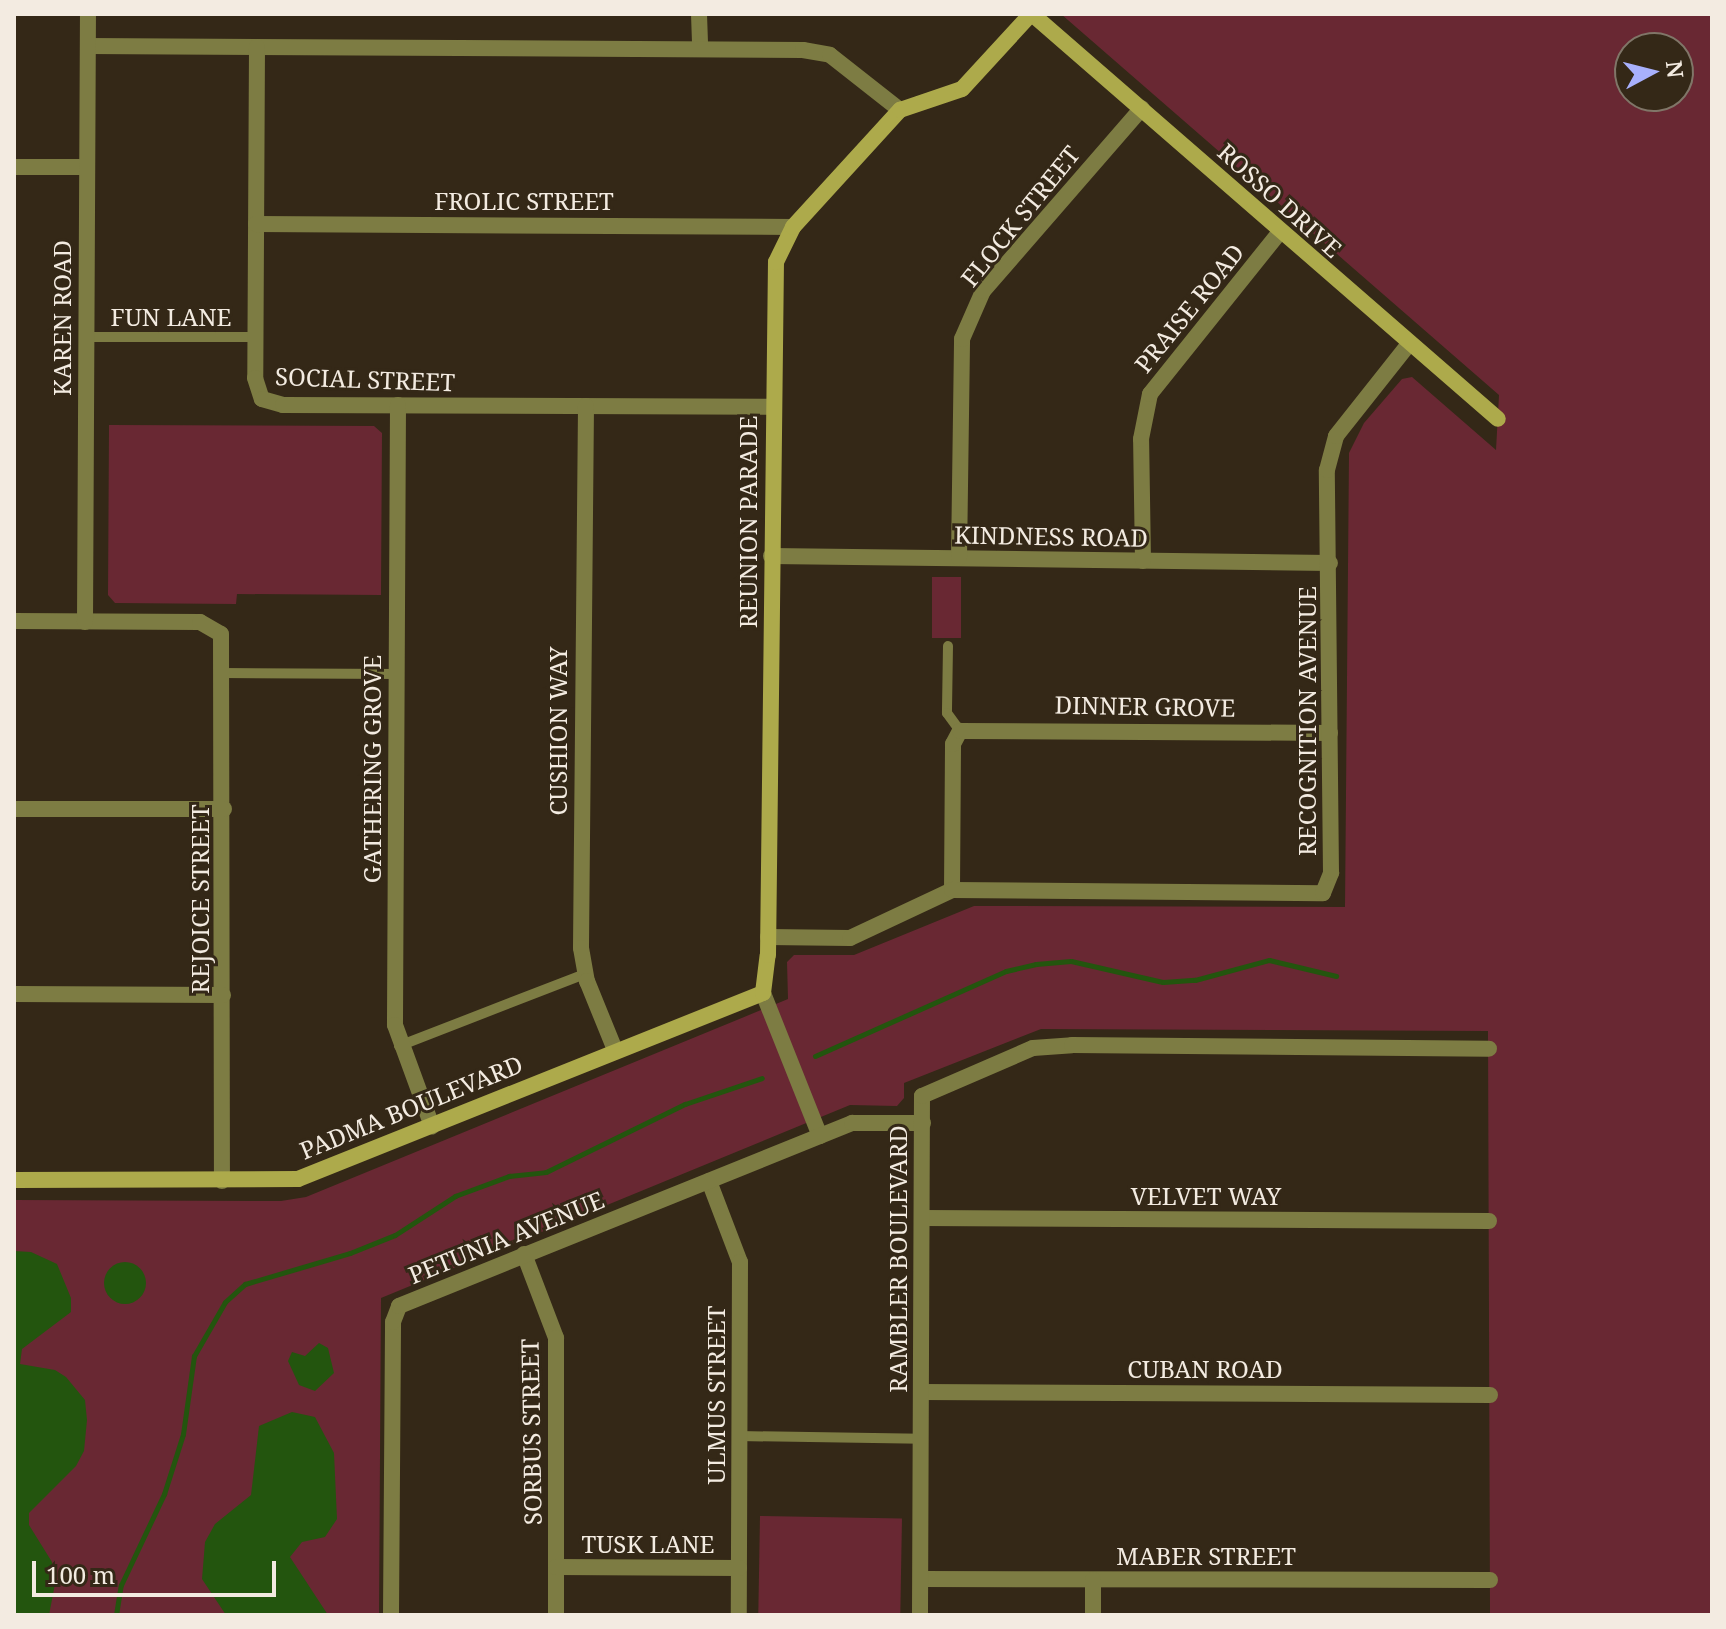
<!DOCTYPE html>
<style>
body{margin:0}
#map{position:relative;width:1726px;height:1629px;overflow:hidden;background:#342817;font-family:"Noto Serif",serif}
div>[style]{position:absolute}
.green>*{inset:0;background:#692833;transform-origin:0 0}
.water>*{inset:0;background:#23550e}
.round{border-radius:50%}
.stream>*{height:5px;margin:-2.5px;padding:0 2.5px;transform-origin:2.5px;border-radius:2.5px;background:#23550e}
.lane>*{height:10px;margin:-5px;padding:0 5px;transform-origin:5px;border-radius:5px;background:#7d7c43}
.street>*{height:16px;margin:-8px;padding:0 8px;transform-origin:8px;border-radius:8px;background:#7d7c43}
.secondary>*{height:16px;margin:-8px;padding:0 8px;transform-origin:8px;border-radius:8px;background:#adaa4b}
span{translate:-50% -50%;white-space:nowrap;text-align:center;line-height:1.15;-webkit-text-stroke:6px #342817;paint-order:stroke}
.street-label{font-size:24px;color:#f3ebe1}
.frame{position:absolute;inset:0;border:16px solid #f3ebe1;pointer-events:none}
.north{position:absolute;left:1614px;top:32px;width:80px;height:80px;box-sizing:border-box;background:#342817;border:2px solid #807668;border-radius:50%;rotate:83deg;font-size:22px;font-weight:700;line-height:32px;text-align:center;color:#f3ebe1}
.north::after{content:'';display:block;margin:auto;width:28px;height:36px;background:#a8b0fc;clip-path:polygon(50% 0,100% 100%,50% 72%,0 100%)}
.scale{position:absolute;left:32px;top:1561px;width:244px;height:36px;box-sizing:border-box;border:4px solid #f3ebe1;border-top:0;padding-left:10px;font-size:24px;line-height:28px;white-space:nowrap;color:#f3ebe1;-webkit-text-stroke:6px #342817;paint-order:stroke}
</style>
<div id="map">
<div class="green">
<div style="clip-path:polygon(evenodd,1061px 14px,1712px 14px,1712px 1615px,1490px 1615px,1488px 1031px,1041px 1029px,904px 1083px,904px 1098px,897px 1106px,850px 1105px,381px 1298px,379px 1615px,14px 1615px,14px 1200px,281px 1201px,306px 1197px,788px 999px,787px 962px,794px 955px,854px 955px,974px 906px,1345px 907px,1349px 453px,1364px 423px,1402px 379px,1412px 377px,1496px 450px,1499px 395px,1061px 14px,1630px 48px,1678px 48px,1678px 96px,1630px 96px,1630px 48px)"></div>
<div style="clip-path:polygon(109px 425px,374px 426px,382px 433px,381px 595px,237px 594px,236px 604px,115px 603px,108px 595px)"></div>
<div style="left:932px;top:577px;width:29px;height:61px"></div>
<div style="left:760px;top:1516px;width:142px;height:99px;rotate:1deg"></div>
</div>
<div class="water">
<div style="clip-path:polygon(14px 1251px,31px 1252px,57px 1264px,71px 1298px,71px 1312px,22px 1349px,20px 1364px,55px 1370px,66px 1377px,85px 1400px,87px 1420px,84px 1451px,76px 1466px,29px 1513px,29px 1525px,52px 1562px,55px 1584px,49px 1615px,14px 1615px)"></div>
<div class="round" style="left:104px;top:1262px;width:42px;height:42px"></div>
<div style="clip-path:polygon(319px 1343px,328px 1348px,334px 1373px,315px 1391px,299px 1385px,288px 1361px,292px 1352px,305px 1356px)"></div>
<div style="clip-path:polygon(292px 1412px,315px 1417px,334px 1453px,337px 1519px,325px 1537px,302px 1542px,290px 1557px,328px 1615px,226px 1615px,202px 1579px,205px 1542px,215px 1524px,251px 1495px,259px 1426px)"></div>
</div>
<div class="stream">
<div style="left:815px;top:1056px;width:209px;rotate:-24deg"></div>
<div style="left:1006px;top:971px;width:31px;rotate:-13deg"></div>
<div style="left:1036px;top:964px;width:35px;rotate:-5deg"></div>
<div style="left:1071px;top:961px;width:94px;rotate:12.9deg"></div>
<div style="left:1163px;top:982px;width:32px;rotate:-4deg"></div>
<div style="left:1195px;top:980px;width:77px;rotate:-15.1deg"></div>
<div style="left:1269px;top:960px;width:69px;rotate:13.4deg"></div>
<div style="left:116px;top:1615px;width:30px;rotate:-81deg"></div>
<div style="left:121px;top:1585px;width:101px;rotate:-64.7deg"></div>
<div style="left:164px;top:1494px;width:63px;rotate:-72.4deg"></div>
<div style="left:183px;top:1434px;width:79px;rotate:-82deg"></div>
<div style="left:194px;top:1356px;width:62px;rotate:-60.1deg"></div>
<div style="left:225px;top:1302px;width:27px;rotate:-42deg"></div>
<div style="left:245px;top:1284px;width:109px;rotate:-16.4deg"></div>
<div style="left:350px;top:1253px;width:48px;rotate:-21.8deg"></div>
<div style="left:395px;top:1235px;width:72px;rotate:-33deg"></div>
<div style="left:455px;top:1196px;width:58px;rotate:-20.3deg"></div>
<div style="left:509px;top:1176px;width:37px;rotate:-6deg"></div>
<div style="left:546px;top:1172px;width:155px;rotate:-26.1deg"></div>
<div style="left:685px;top:1104px;width:81px;rotate:-18.7deg"></div>
</div>
<div class="lane">
<div style="left:86px;top:337px;width:169px"></div>
<div style="left:948px;top:646px;width:67px;rotate:90.9deg"></div>
<div style="left:947px;top:713px;width:22px;rotate:54deg"></div>
<div style="left:222px;top:673px;width:175px;rotate:0.3deg"></div>
<div style="left:399px;top:1046px;width:199px;rotate:-21.2deg"></div>
<div style="left:739px;top:1436px;width:182px;rotate:0.9deg"></div>
</div>
<div class="street">
<div style="left:699px;top:14px;width:35px;rotate:88deg"></div>
<div style="left:88px;top:46px;width:715px;rotate:0.32deg"></div>
<div style="left:803px;top:50px;width:27px;rotate:10deg"></div>
<div style="left:830px;top:55px;width:89px;rotate:38.2deg"></div>
<div style="left:257px;top:47px;width:331px;rotate:90.3deg"></div>
<div style="left:255px;top:378px;width:22px;rotate:72deg"></div>
<div style="left:262px;top:399px;width:22px;rotate:16deg"></div>
<div style="left:283px;top:405px;width:489px;rotate:0.2deg"></div>
<div style="left:14px;top:167px;width:73px"></div>
<div style="left:256px;top:224px;width:537px;rotate:0.32deg"></div>
<div style="left:398px;top:405px;width:620px;rotate:90.28deg"></div>
<div style="left:395px;top:1025px;width:108px;rotate:69.9deg"></div>
<div style="left:586px;top:406px;width:542px;rotate:90.53deg"></div>
<div style="left:581px;top:948px;width:34px;rotate:80deg"></div>
<div style="left:587px;top:981px;width:74px;rotate:67.9deg"></div>
<div style="left:771px;top:556px;width:559px;rotate:0.72deg"></div>
<div style="left:959px;top:558px;width:219px;rotate:-89.2deg"></div>
<div style="left:962px;top:339px;width:52px;rotate:-66.4deg"></div>
<div style="left:983px;top:291px;width:242px;rotate:-49deg"></div>
<div style="left:1143px;top:561px;width:122px;rotate:-90.9deg"></div>
<div style="left:1141px;top:439px;width:46px;rotate:-78.7deg"></div>
<div style="left:1150px;top:394px;width:206px;rotate:-51.3deg"></div>
<div style="left:14px;top:621px;width:186px;rotate:0.3deg"></div>
<div style="left:200px;top:622px;width:24px;rotate:30deg"></div>
<div style="left:221px;top:634px;width:547px;rotate:89.9deg"></div>
<div style="left:85px;top:622px;width:608px;rotate:-89.72deg"></div>
<div style="left:14px;top:809px;width:210px"></div>
<div style="left:952px;top:890px;width:146px;rotate:-89.6deg"></div>
<div style="left:953px;top:744px;width:15px;rotate:-62deg"></div>
<div style="left:960px;top:731px;width:370px;rotate:0.3deg"></div>
<div style="left:768px;top:937px;width:82px;rotate:0.7deg"></div>
<div style="left:850px;top:938px;width:113px;rotate:-25.2deg"></div>
<div style="left:952px;top:890px;width:371px;rotate:0.5deg"></div>
<div style="left:1323px;top:893px;width:22px;rotate:-68deg"></div>
<div style="left:1331px;top:873px;width:403px;rotate:-90.6deg"></div>
<div style="left:1327px;top:470px;width:35px;rotate:-75deg"></div>
<div style="left:1336px;top:436px;width:117px;rotate:-51.6deg"></div>
<div style="left:763px;top:993px;width:154px;rotate:68.3deg"></div>
<div style="left:14px;top:994px;width:209px;rotate:0.3deg"></div>
<div style="left:709px;top:1181px;width:87px;rotate:69.1deg"></div>
<div style="left:740px;top:1262px;width:353px;rotate:90.2deg"></div>
<div style="left:922px;top:1218px;width:567px;rotate:0.3deg"></div>
<div style="left:524px;top:1254px;width:90px;rotate:69.1deg"></div>
<div style="left:556px;top:1338px;width:277px;rotate:90deg"></div>
<div style="left:921px;top:1392px;width:569px;rotate:0.3deg"></div>
<div style="left:556px;top:1567px;width:183px;rotate:0.3deg"></div>
<div style="left:921px;top:1579px;width:569px;rotate:0.1deg"></div>
<div style="left:391px;top:1615px;width:293px;rotate:-89.6deg"></div>
<div style="left:393px;top:1322px;width:17px;rotate:-69deg"></div>
<div style="left:399px;top:1306px;width:489px;rotate:-22deg"></div>
<div style="left:852px;top:1123px;width:71px"></div>
<div style="left:920px;top:1615px;width:519px;rotate:-89.78deg"></div>
<div style="left:922px;top:1096px;width:121px;rotate:-23.4deg"></div>
<div style="left:1033px;top:1048px;width:39px;rotate:-4deg"></div>
<div style="left:1072px;top:1045px;width:417px;rotate:0.5deg"></div>
<div style="left:1093px;top:1615px;width:35px;rotate:-90deg"></div>
</div>
<div class="secondary">
<div style="left:1032px;top:14px;width:617px;rotate:40.99deg"></div>
<div style="left:14px;top:1180px;width:284px;rotate:-0.2deg"></div>
<div style="left:298px;top:1179px;width:501px;rotate:-21.8deg"></div>
<div style="left:763px;top:993px;width:38px;rotate:-83deg"></div>
<div style="left:768px;top:955px;width:693px;rotate:-89.34deg"></div>
<div style="left:776px;top:262px;width:39px;rotate:-64deg"></div>
<div style="left:793px;top:227px;width:159px;rotate:-47.6deg"></div>
<div style="left:900px;top:110px;width:65px;rotate:-18.7deg"></div>
<div style="left:962px;top:89px;width:102px;rotate:-47.4deg"></div>
</div>
<div class="street-label">
<span style="left:1280px;top:200px;rotate:42deg">ROSSO DRIVE</span>
<span style="left:524px;top:201px">FROLIC STREET</span>
<span style="left:1020px;top:216px;rotate:-51deg">FLOCK STREET</span>
<span style="left:1189px;top:308px;rotate:-51deg">PRAISE ROAD</span>
<span style="left:171px;top:317px">FUN LANE</span>
<span style="left:62px;top:318px;rotate:-90deg">KAREN ROAD</span>
<span style="left:365px;top:379px;rotate:2deg">SOCIAL STREET</span>
<span style="left:748px;top:522px;rotate:-90deg">REUNION PARADE</span>
<span style="left:1051px;top:536px;rotate:1deg">KINDNESS ROAD</span>
<span style="left:1145px;top:706px;rotate:1deg">DINNER GROVE</span>
<span style="left:1307px;top:721px;rotate:-90deg">RECOGNITION AVENUE</span>
<span style="left:558px;top:731px;rotate:-90deg">CUSHION WAY</span>
<span style="left:372px;top:769px;rotate:-90deg">GATHERING GROVE</span>
<span style="left:200px;top:899px;rotate:-90deg">REJOICE STREET</span>
<span style="left:411px;top:1107px;rotate:-22deg">PADMA BOULEVARD</span>
<span style="left:1206px;top:1196px">VELVET WAY</span>
<span style="left:506px;top:1237px;rotate:-22deg">PETUNIA AVENUE</span>
<span style="left:898px;top:1259px;rotate:-90deg">RAMBLER BOULEVARD</span>
<span style="left:1205px;top:1369px">CUBAN ROAD</span>
<span style="left:716px;top:1395px;rotate:-90deg">ULMUS STREET</span>
<span style="left:531px;top:1432px;rotate:-91deg">SORBUS STREET</span>
<span style="left:648px;top:1544px">TUSK LANE</span>
<span style="left:1206px;top:1556px">MABER STREET</span>
</div>
<div class="frame"></div>
<div class="north">N</div>
<div class="scale">100 m</div>
</div>
